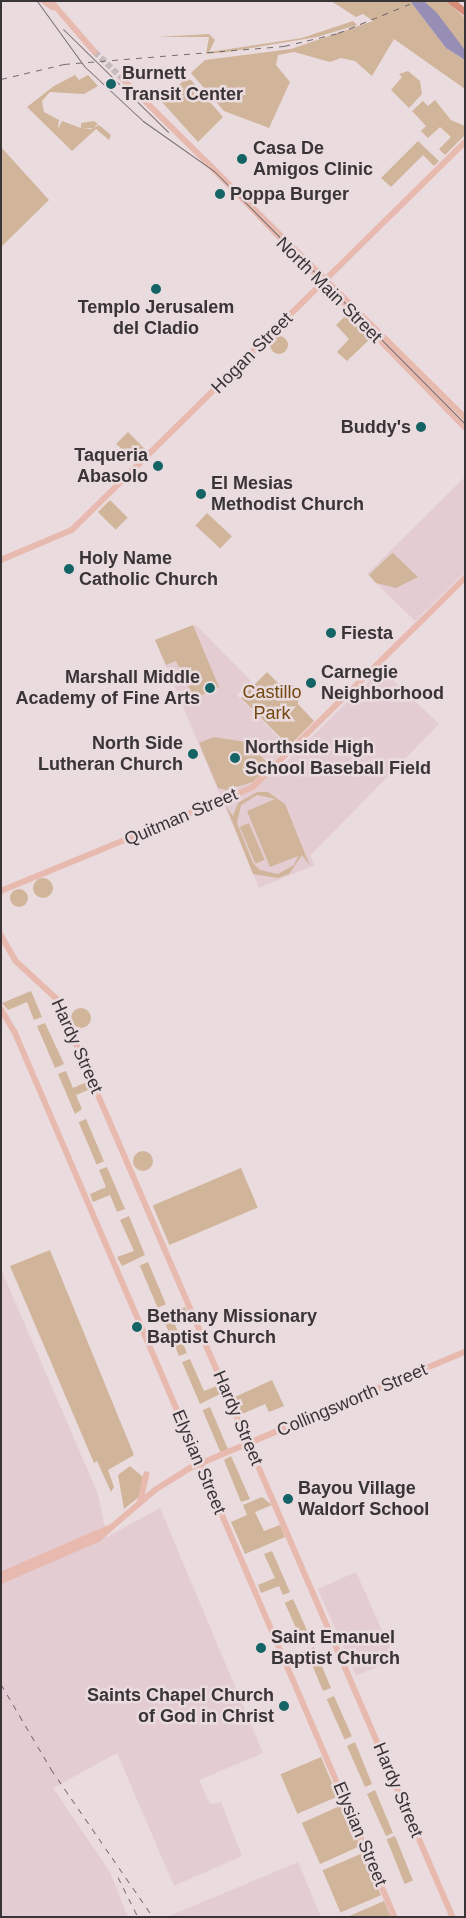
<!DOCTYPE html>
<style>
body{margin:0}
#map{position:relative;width:466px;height:1918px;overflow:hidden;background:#eadbdf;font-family:Arial,sans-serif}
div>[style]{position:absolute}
.built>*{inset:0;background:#e3ccd2;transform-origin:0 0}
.green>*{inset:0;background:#d1b59a;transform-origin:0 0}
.round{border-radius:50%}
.water>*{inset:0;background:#978eb6}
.major-tunnel>*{height:5.5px;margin-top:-2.75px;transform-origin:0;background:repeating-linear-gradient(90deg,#c7babd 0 5.5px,transparent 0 8.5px)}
.major>*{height:5.5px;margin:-2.75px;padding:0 2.75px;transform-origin:2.75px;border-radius:2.75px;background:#e8baaf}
.highway>*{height:7px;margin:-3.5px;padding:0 3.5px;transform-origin:3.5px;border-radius:3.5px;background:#d98c7a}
.tram>*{height:1px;margin:-0.5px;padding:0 0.5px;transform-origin:0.5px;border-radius:0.5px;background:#766d6f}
.rail>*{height:1px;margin-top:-0.5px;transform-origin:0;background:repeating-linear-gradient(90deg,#766d6f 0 6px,transparent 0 12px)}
.dots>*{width:14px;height:14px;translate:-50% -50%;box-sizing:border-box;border:2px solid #eadbdf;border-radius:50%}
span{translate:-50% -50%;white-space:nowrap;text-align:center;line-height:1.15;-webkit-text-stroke:5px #eadbdf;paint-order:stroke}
.poi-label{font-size:18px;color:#393435;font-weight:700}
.left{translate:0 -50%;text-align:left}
.right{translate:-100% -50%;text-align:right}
.street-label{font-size:18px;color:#393435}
.park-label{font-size:18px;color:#744811}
.frame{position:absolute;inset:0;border:2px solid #393435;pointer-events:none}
</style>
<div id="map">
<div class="built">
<div style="clip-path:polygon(465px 477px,465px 572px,415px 621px,367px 574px)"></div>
<div style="clip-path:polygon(196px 625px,251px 681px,237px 695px,288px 747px,271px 764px,278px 770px,381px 669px,439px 724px,310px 856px,315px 865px,259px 888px,155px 640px)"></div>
<div style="clip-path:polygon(1px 1269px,98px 1494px,107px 1537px,160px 1508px,263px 1753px,199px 1780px,210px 1804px,221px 1802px,242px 1856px,174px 1886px,117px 1753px,53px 1788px,110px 1872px,128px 1917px,1px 1917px)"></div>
<div style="left:356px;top:1572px;width:95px;height:42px;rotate:66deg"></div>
<div style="clip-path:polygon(298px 1862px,321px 1917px,167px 1917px)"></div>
</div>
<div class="green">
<div style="clip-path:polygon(331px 1px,410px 1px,446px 48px,465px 60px,465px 89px,394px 39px,372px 76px,355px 61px,341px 58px,330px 62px,294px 52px,278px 55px,276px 65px,290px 82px,269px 128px,224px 111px,191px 73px,205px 60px,291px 49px,373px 21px,363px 14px,356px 17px)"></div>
<div style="clip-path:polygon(424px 1px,446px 1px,465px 18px,465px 50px)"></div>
<div style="clip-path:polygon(353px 21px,357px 25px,317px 37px,227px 52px,206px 54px,209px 37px,156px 37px,209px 34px,215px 40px,209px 52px,302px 38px)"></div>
<div style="clip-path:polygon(408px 71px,420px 81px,422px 94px,409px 108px,391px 90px,402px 77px,399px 74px)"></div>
<div style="clip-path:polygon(75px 75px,79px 80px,88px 75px,98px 86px,84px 94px,50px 92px,42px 101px,44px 112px,59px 120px,58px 129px,62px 121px,81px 128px,81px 123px,94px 121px,98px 124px,93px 128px,82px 128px,91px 129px,99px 125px,111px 135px,109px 140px,96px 129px,72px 151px,27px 107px,54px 86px)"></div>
<div style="clip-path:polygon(185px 79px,191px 80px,223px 117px,198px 142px,162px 102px)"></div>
<div style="clip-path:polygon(435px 100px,451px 120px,465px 126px,465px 135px,445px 155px,439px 149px,451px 137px,440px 127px,428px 138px,421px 131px,426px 126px,412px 111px,423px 101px,428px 106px)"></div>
<div style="clip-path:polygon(418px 141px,439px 161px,434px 166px,423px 155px,391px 187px,381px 178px)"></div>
<div style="clip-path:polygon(1px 147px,49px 200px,1px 247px)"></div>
<div style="clip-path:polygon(347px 314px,371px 338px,347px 361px,337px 352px,349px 339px,336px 325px)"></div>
<div class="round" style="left:270px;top:336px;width:18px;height:18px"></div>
<div style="clip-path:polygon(128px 432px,146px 450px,136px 460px,116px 444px)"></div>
<div style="left:110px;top:500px;width:25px;height:17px;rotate:45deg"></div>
<div style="left:207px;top:513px;width:34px;height:17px;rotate:43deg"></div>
<div style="clip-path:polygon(392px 553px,393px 553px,418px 577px,396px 588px,376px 583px,369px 575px)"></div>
<div style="clip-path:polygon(193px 625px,219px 687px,194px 699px,176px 661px,166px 665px,155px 640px)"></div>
<div style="clip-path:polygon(267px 672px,280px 685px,294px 685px,287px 692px,292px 697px,299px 691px,298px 704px,314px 721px,289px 746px,241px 698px)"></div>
<div style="clip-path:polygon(214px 737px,246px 742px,270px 765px,253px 782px,226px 790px,218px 788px,199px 743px)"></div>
<div style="clip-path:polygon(evenodd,257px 792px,268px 792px,285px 804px,310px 866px,302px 855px,289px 874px,278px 878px,253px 874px,226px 806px,233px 816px,238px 803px,257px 792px,257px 795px,275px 799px,247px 811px,270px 867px,298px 856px,294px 865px,278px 874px,260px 870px,253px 863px,237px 823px,241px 805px,257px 795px)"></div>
<div style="left:249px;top:823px;width:40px;height:10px;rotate:67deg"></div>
<div class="round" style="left:33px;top:878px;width:20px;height:20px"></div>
<div class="round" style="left:10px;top:889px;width:18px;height:18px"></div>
<div style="clip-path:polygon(31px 991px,42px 1017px,34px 1020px,27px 1002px,8px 1010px,2px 1003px)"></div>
<div class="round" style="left:71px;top:1008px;width:20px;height:20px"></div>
<div style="clip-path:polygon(45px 1023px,64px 1064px,55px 1068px,37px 1026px)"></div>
<div style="clip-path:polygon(66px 1071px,73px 1088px,89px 1081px,93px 1088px,76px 1095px,82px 1109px,75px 1114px,58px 1074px)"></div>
<div style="left:86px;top:1119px;width:46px;height:8px;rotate:67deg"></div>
<div class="round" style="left:133px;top:1151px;width:20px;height:20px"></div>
<div style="clip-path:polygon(107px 1167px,125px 1209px,117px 1212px,110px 1195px,93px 1202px,90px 1194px,106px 1187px,99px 1170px)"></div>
<div style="left:241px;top:1168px;width:43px;height:96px;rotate:67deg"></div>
<div style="clip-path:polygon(129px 1216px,145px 1255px,122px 1266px,117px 1257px,134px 1251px,120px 1220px)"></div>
<div style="clip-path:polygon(50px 1250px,134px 1455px,108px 1470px,114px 1487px,111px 1492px,97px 1461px,94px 1463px,10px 1266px)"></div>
<div style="left:148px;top:1262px;width:46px;height:9px;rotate:67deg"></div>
<div style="clip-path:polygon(185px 1307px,188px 1313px,173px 1320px,187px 1353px,179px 1356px,162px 1316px)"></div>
<div style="clip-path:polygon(190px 1359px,204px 1391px,219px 1385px,222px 1393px,200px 1404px,182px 1362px)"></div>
<div style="clip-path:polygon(272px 1380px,284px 1406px,269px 1412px,265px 1404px,242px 1414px,235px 1397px)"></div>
<div style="left:210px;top:1407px;width:46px;height:8px;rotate:67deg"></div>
<div style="clip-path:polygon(231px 1456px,250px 1499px,241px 1502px,224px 1460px)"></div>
<div style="clip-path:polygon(130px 1466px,143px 1477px,140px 1496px,124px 1509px,118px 1475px)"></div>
<div style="clip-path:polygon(262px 1497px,272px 1505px,255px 1512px,264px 1531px,280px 1525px,285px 1537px,245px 1554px,231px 1522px,247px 1515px,243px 1505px)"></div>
<div style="clip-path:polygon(272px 1551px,290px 1592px,283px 1595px,279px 1586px,261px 1593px,258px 1585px,275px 1578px,264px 1554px)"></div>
<div style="left:293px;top:1599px;width:45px;height:9px;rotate:66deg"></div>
<div style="clip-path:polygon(314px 1647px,331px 1688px,323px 1691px,310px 1660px,294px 1667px,289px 1657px)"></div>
<div style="left:334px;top:1696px;width:44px;height:8px;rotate:66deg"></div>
<div style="clip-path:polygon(355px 1742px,372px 1784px,365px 1787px,347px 1746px)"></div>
<div style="left:321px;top:1757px;width:43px;height:44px;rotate:67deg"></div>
<div style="clip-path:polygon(375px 1790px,393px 1833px,386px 1836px,367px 1794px)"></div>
<div style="left:342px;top:1805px;width:45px;height:44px;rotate:66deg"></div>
<div style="left:395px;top:1836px;width:48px;height:9px;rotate:68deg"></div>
<div style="left:363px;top:1853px;width:46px;height:44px;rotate:67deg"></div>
<div style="clip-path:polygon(384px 1901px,391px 1917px,347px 1917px)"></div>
</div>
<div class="water">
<div style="clip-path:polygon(410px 1px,424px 1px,437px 13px,465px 50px,465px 60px,446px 48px)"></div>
</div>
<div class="major-tunnel">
<div style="left:95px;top:52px;width:39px;rotate:44deg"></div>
</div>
<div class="major">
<div style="left:44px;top:1px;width:11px;rotate:34deg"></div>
<div style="left:51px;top:1px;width:67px;rotate:49.2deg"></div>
<div style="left:123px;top:79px;width:482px;rotate:44.7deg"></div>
<div style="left:206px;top:161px;width:371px;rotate:45.8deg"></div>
<div style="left:1px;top:560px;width:77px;rotate:-22.9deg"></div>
<div style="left:72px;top:530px;width:552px;rotate:-44.63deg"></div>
<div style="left:1px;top:891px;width:273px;rotate:-22.4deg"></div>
<div style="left:253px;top:787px;width:298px;rotate:-44.6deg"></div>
<div style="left:1px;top:935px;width:30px;rotate:60deg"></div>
<div style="left:16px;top:961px;width:56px;rotate:42.8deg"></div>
<div style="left:57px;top:999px;width:1000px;rotate:66.67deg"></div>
<div style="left:1px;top:1009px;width:27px;rotate:59deg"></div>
<div style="left:15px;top:1032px;width:963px;rotate:66.76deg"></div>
<div style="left:140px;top:1502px;width:28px;rotate:-77deg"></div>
<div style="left:1px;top:1575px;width:118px;rotate:-23.5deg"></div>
<div style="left:1px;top:1581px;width:106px;rotate:-23.4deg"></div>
<div style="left:98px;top:1539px;width:75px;rotate:-40.7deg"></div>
<div style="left:155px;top:1490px;width:41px;rotate:-32.2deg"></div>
<div style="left:190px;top:1468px;width:298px;rotate:-22.9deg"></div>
</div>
<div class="highway">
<div style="left:451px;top:1px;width:18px;rotate:38deg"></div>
</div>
<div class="tram">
<div style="left:37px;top:1px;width:80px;rotate:54.1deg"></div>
<div style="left:84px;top:66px;width:81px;rotate:43deg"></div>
<div style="left:143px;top:121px;width:87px;rotate:35.2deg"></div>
<div style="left:214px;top:171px;width:356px;rotate:45.2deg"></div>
<div style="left:63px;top:29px;width:147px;rotate:44.4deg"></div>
</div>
<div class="rail">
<div style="left:1px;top:79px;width:65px;rotate:-13.4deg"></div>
<div style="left:64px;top:64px;width:221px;rotate:-4.7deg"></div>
<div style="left:284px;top:46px;width:56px;rotate:-13.5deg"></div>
<div style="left:338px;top:33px;width:85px;rotate:-22.1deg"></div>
<div style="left:1px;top:1684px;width:99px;rotate:59.5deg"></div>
<div style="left:51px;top:1769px;width:180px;rotate:55.4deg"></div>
<div style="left:118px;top:1877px;width:45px;rotate:63.4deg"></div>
</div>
<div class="dots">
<div style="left:111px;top:84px;background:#146365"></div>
<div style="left:242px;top:159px;background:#146365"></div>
<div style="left:220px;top:194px;background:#146365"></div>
<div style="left:156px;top:289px;background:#146365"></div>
<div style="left:421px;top:427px;background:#146365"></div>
<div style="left:158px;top:466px;background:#146365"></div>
<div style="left:201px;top:494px;background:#146365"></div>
<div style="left:69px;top:569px;background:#146365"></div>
<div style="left:331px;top:633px;background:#146365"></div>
<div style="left:311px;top:683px;background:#146365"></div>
<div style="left:210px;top:688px;background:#146365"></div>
<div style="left:193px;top:754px;background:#146365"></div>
<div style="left:235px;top:758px;background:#146365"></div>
<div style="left:137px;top:1327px;background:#146365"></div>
<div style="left:288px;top:1499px;background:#146365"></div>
<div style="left:261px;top:1648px;background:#146365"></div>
<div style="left:284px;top:1706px;background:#146365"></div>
</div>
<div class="poi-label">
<span class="left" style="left:122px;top:84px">Burnett<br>Transit Center</span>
<span class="left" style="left:253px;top:159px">Casa De<br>Amigos Clinic</span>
<span class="left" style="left:230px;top:194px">Poppa Burger</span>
<span style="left:156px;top:318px">Templo Jerusalem<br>del Cladio</span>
<span class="right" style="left:411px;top:427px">Buddy's</span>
<span class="right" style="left:148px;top:466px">Taqueria<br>Abasolo</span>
<span class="left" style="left:211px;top:494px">El Mesias<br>Methodist Church</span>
<span class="left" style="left:79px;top:569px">Holy Name<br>Catholic Church</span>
<span class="left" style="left:341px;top:633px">Fiesta</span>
<span class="left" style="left:321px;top:683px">Carnegie<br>Neighborhood</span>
<span class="right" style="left:200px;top:688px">Marshall Middle<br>Academy of Fine Arts</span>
<span class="right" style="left:183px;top:754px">North Side<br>Lutheran Church</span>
<span class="left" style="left:245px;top:758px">Northside High<br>School Baseball Field</span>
<span class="left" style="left:147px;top:1327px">Bethany Missionary<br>Baptist Church</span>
<span class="left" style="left:298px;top:1499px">Bayou Village<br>Waldorf School</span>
<span class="left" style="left:271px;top:1648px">Saint Emanuel<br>Baptist Church</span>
<span class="right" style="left:274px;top:1706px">Saints Chapel Church<br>of God in Christ</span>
</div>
<div class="street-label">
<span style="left:329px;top:290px;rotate:45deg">North Main Street</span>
<span style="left:252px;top:353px;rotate:-45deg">Hogan Street</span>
<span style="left:181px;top:817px;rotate:-23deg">Quitman Street</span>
<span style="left:77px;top:1046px;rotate:66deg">Hardy Street</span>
<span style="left:352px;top:1400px;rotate:-23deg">Collingsworth Street</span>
<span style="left:238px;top:1418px;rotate:67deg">Hardy Street</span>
<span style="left:199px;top:1462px;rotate:67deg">Elysian Street</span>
<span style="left:398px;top:1790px;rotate:67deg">Hardy Street</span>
<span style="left:360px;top:1834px;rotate:67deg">Elysian Street</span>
</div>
<div class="park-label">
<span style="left:272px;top:703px">Castillo<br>Park</span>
</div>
<div class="frame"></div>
</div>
